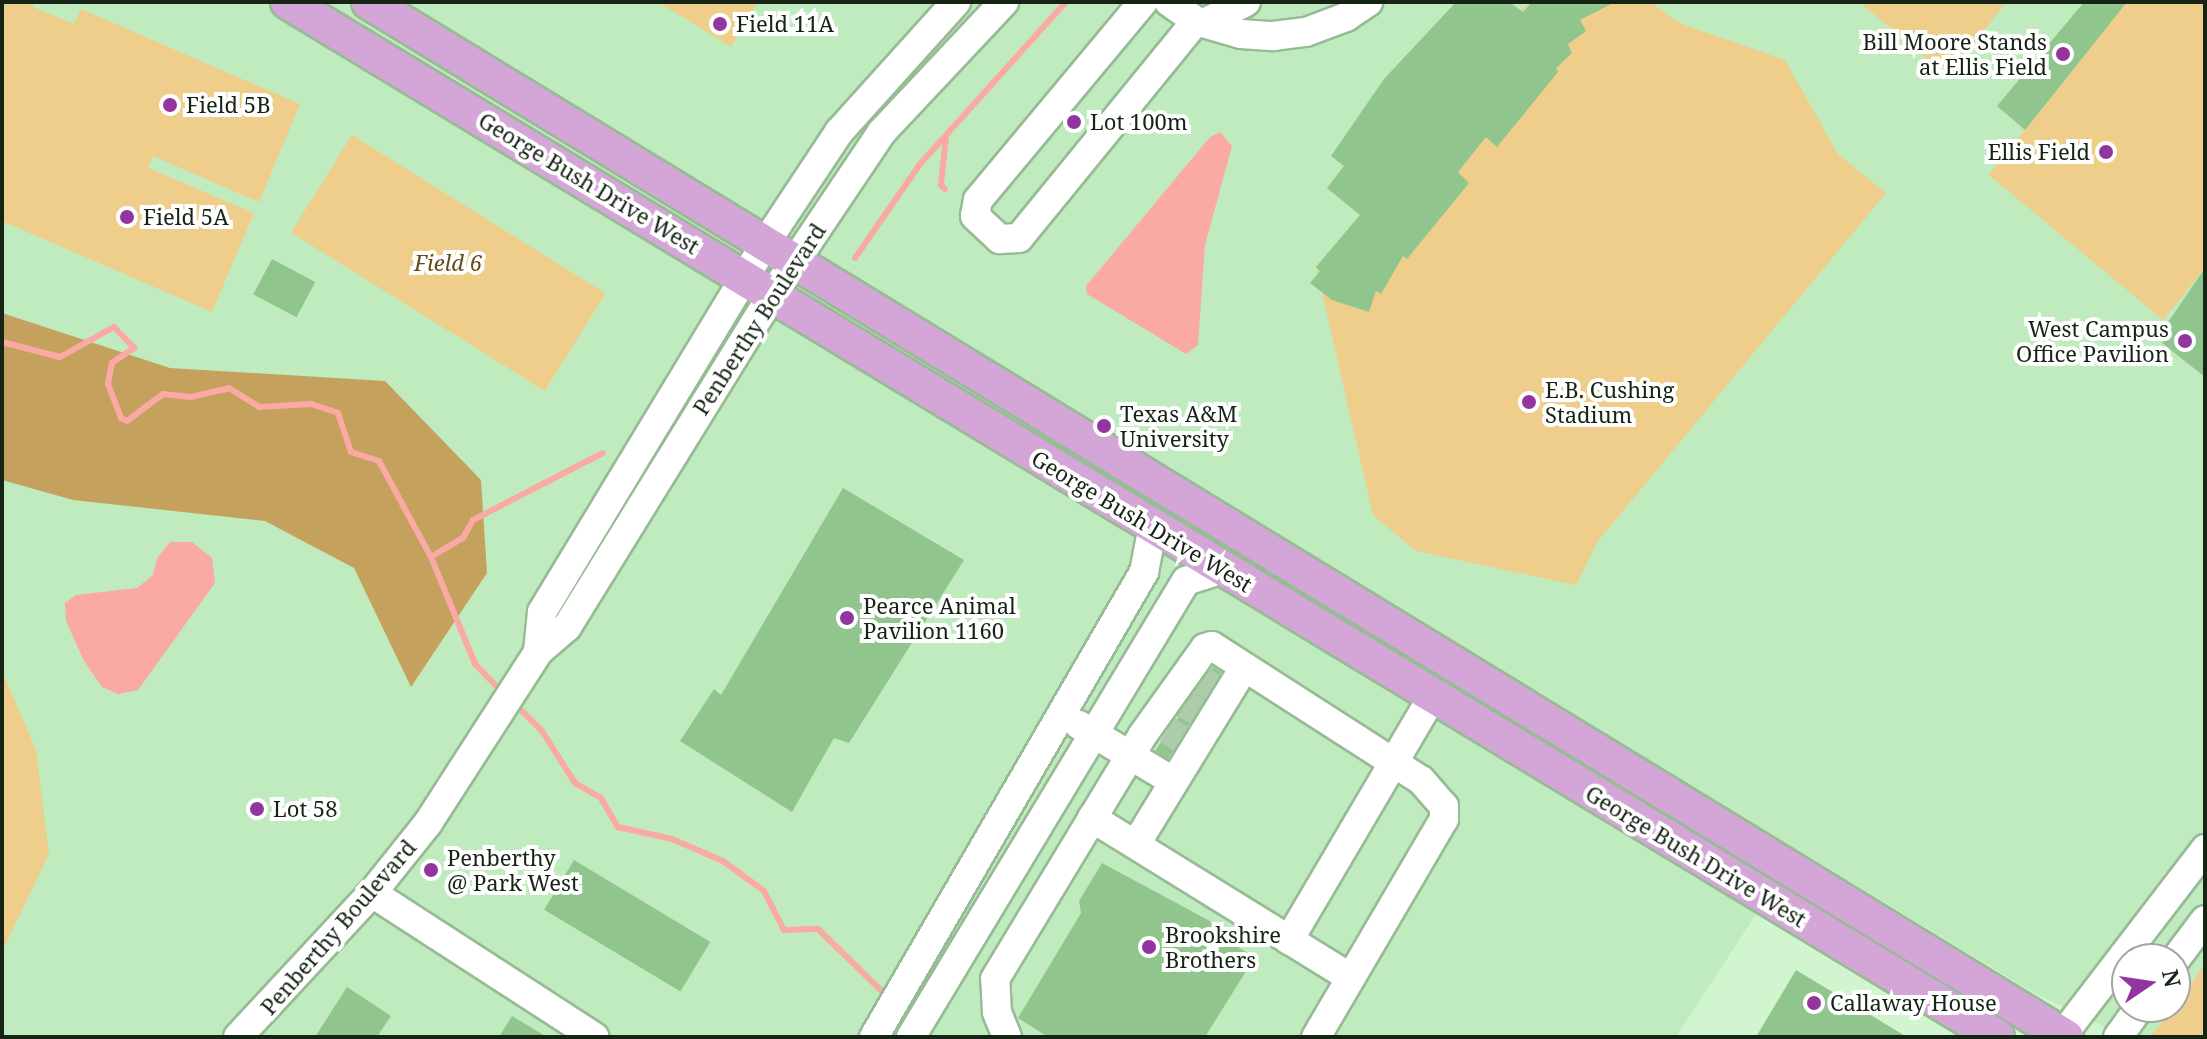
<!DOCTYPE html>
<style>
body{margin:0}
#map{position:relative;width:2207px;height:1039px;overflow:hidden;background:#d1f6cf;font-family:"Noto Serif",serif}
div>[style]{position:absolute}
.built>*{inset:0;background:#c0ebbe}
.green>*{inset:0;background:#efcd8a;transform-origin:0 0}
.forest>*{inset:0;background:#c4a25e}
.water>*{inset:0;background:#faa9a4}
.stream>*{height:6px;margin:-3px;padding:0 3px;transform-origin:3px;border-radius:3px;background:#faa9a4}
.building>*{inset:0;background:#90c68e;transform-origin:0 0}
.minor-tunnel>*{height:28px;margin-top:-14px;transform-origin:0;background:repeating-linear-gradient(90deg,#acccaa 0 28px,transparent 0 42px)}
.roads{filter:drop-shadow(2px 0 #97bb95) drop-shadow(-2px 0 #97bb95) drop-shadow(0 2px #97bb95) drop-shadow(0 -2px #97bb95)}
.minor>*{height:28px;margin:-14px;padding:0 14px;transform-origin:14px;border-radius:14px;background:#fff}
.major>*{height:34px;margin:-17px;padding:0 17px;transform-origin:17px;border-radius:17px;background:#d3a6d7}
.dots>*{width:22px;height:22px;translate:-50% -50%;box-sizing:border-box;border:4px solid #fff;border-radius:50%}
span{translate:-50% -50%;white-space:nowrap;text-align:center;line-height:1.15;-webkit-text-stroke:8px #fff;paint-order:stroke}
.poi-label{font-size:22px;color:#162415}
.left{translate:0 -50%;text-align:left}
.right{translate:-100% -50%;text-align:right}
.street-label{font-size:22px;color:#162415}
.park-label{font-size:22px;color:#644c17;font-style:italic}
.frame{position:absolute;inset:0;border:4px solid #162415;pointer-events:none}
.north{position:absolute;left:2111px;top:943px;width:80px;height:80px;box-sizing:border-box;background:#fff;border:2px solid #a2a7a1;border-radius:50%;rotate:77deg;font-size:22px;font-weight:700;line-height:32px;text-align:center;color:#162415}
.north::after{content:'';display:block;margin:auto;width:28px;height:36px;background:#93359e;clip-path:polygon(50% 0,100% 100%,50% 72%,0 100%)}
</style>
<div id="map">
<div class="built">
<div style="clip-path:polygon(evenodd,2px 2px,2205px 2px,2205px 1037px,2126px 1037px,2034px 993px,1798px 850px,1676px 1037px,2px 1037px,2px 2px,2127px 959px,2175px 959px,2175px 1007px,2127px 1007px,2127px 959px)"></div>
</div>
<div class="green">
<div style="clip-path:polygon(2px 2px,35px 2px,33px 7px,74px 24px,81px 9px,300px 104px,259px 202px,153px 156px,148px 168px,254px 213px,212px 312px,2px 221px)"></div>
<div style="clip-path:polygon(658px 2px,758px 2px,731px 47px)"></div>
<div style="clip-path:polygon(1532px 2px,1651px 2px,1679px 23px,1785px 60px,1838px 154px,1886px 193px,1598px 541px,1576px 585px,1416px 551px,1373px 515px,1316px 267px,1360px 215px,1327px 188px,1344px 166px,1331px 156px)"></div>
<div style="clip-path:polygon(1859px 2px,2006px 2px,1949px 77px)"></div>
<div style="clip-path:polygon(2127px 2px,2205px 2px,2205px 268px,2163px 320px,1989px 175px)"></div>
<div style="left:352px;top:135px;width:299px;height:115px;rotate:32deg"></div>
<div style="clip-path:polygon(2px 671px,36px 750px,49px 854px,2px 952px)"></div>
<div style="clip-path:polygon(2205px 964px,2205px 1037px,2150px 1037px,2175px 1007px)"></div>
</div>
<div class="forest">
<div style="clip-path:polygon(2px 313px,170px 368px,385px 381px,481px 480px,487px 573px,411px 687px,354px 568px,265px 521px,73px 500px,2px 480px)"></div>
</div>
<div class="water">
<div style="clip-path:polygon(1220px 132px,1232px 146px,1205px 245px,1198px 345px,1186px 354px,1087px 294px,1086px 286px,1210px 137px)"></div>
<div style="clip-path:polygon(170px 542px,192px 542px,212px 558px,215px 583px,138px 690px,118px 694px,102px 687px,84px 661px,66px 621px,65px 603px,76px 595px,137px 588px,153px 575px,157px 558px)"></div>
</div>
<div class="stream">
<div style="left:945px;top:189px;width:6px;rotate:-135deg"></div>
<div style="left:941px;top:185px;width:49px;rotate:-84.2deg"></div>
<div style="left:855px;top:258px;width:114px;rotate:-55.3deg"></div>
<div style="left:920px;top:164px;width:218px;rotate:-48deg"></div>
<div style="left:2px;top:342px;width:60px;rotate:14.5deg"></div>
<div style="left:60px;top:357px;width:62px;rotate:-29.1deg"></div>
<div style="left:114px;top:327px;width:29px;rotate:46deg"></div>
<div style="left:134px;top:348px;width:27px;rotate:146deg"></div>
<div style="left:112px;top:363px;width:21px;rotate:101deg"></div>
<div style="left:108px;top:384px;width:36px;rotate:69deg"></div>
<div style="left:121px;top:418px;width:7px;rotate:27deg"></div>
<div style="left:127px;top:421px;width:45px;rotate:-36.9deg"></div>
<div style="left:163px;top:394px;width:28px;rotate:6deg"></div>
<div style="left:191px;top:397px;width:39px;rotate:-13deg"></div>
<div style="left:229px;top:388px;width:36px;rotate:32deg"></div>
<div style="left:259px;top:407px;width:52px;rotate:-3.3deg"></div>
<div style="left:311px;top:404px;width:28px;rotate:18deg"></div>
<div style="left:338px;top:413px;width:41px;rotate:71.6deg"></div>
<div style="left:351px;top:452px;width:29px;rotate:18deg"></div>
<div style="left:379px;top:461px;width:109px;rotate:61.6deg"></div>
<div style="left:431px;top:557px;width:116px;rotate:67.6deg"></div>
<div style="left:475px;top:664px;width:42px;rotate:46deg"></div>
<div style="left:431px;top:557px;width:37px;rotate:-31deg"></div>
<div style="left:463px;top:538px;width:21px;rotate:-61deg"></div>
<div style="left:473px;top:520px;width:146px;rotate:-27.3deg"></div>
<div style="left:515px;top:704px;width:38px;rotate:45deg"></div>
<div style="left:542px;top:731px;width:62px;rotate:57.6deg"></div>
<div style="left:575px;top:783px;width:30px;rotate:30deg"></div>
<div style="left:601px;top:798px;width:34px;rotate:60deg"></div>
<div style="left:618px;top:827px;width:55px;rotate:12.5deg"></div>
<div style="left:672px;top:839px;width:56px;rotate:23.3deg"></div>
<div style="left:723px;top:861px;width:51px;rotate:36.2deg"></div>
<div style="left:764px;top:891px;width:44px;rotate:62.9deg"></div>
<div style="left:784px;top:930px;width:34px;rotate:-2deg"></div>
<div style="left:818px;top:929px;width:98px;rotate:44.2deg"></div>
</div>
<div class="building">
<div style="clip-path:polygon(1456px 2px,1509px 2px,1523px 12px,1532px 2px,1615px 2px,1580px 20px,1586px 31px,1568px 44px,1572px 53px,1556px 68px,1558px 72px,1497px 147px,1486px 137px,1458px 172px,1469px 183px,1407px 259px,1403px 256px,1381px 294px,1376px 291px,1369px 312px,1332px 300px,1310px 283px,1320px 271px,1316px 267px,1360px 215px,1327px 188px,1344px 166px,1331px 156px,1384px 79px)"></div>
<div style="clip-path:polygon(2084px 2px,2127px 2px,2025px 130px,1997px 106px)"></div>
<div style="left:272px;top:259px;width:49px;height:40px;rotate:28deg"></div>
<div style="clip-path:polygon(2205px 268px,2205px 377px,2162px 343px,2166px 339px,2160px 334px)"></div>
<div style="clip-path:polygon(843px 488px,964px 560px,849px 743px,834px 738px,792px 812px,680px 741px,714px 689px,721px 695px)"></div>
<div style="clip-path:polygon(1213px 667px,1221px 672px,1168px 759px,1155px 751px)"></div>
<div style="left:574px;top:860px;width:159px;height:58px;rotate:31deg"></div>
<div style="clip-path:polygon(1102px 863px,1208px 920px,1225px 931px,1222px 938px,1255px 957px,1205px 1037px,1048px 1037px,1018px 1018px,1081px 913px,1079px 901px)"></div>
<div style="clip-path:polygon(1796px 970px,1907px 1037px,1756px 1037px)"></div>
<div style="clip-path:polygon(347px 987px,391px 1016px,377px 1037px,315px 1037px)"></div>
<div style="clip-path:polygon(512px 1016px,547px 1037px,499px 1037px)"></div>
</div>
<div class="minor-tunnel">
<div style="left:1198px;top:678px;width:20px;rotate:33deg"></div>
<div style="left:1182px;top:703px;width:21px;rotate:29deg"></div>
<div style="left:1167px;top:730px;width:19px;rotate:32deg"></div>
</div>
<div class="roads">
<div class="minor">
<div style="left:1143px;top:2px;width:258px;rotate:129.8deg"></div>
<div style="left:978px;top:200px;width:16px;rotate:101deg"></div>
<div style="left:975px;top:216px;width:34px;rotate:43deg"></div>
<div style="left:1000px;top:239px;width:19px;rotate:-3deg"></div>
<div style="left:1019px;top:238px;width:280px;rotate:-50.8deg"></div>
<div style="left:1169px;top:2px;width:33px;rotate:35deg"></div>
<div style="left:1196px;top:21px;width:47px;rotate:16.1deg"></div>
<div style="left:1241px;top:34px;width:32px;rotate:4deg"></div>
<div style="left:1273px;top:36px;width:33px;rotate:-7deg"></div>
<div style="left:1306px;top:32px;width:43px;rotate:-20.6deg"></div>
<div style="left:1346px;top:17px;width:27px;rotate:-34deg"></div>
<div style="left:1204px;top:23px;width:47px;rotate:-26.6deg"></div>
<div style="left:538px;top:652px;width:40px;rotate:-84.3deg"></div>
<div style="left:542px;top:612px;width:429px;rotate:-58.8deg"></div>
<div style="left:764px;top:245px;width:136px;rotate:-56.4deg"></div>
<div style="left:839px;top:132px;width:175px;rotate:-48deg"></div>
<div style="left:1079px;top:725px;width:109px;rotate:30.8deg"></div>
<div style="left:1092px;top:818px;width:304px;rotate:31.7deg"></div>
<div style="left:1136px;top:844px;width:206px;rotate:-58.5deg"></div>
<div style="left:372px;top:893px;width:265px;rotate:32.9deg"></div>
<div style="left:1289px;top:940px;width:283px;rotate:-59.5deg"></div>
<div style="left:2175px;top:960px;width:50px;rotate:-53.1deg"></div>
<div style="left:238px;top:1037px;width:197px;rotate:-47.1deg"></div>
<div style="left:372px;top:893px;width:90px;rotate:-51.3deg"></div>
<div style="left:428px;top:823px;width:203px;rotate:-57.2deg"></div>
<div style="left:538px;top:652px;width:38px;rotate:-41deg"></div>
<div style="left:567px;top:627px;width:392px;rotate:-58.3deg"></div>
<div style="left:773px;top:294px;width:194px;rotate:-56.1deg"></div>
<div style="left:881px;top:133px;width:180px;rotate:-46.8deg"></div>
<div style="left:874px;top:1037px;width:538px;rotate:-59.86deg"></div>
<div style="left:1144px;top:572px;width:47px;rotate:-78.9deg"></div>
<div style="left:911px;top:1037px;width:533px;rotate:-58.91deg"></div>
<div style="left:1186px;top:581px;width:40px;rotate:-18deg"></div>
<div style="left:1007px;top:1037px;width:27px;rotate:-112deg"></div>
<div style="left:997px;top:1012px;width:33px;rotate:-93deg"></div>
<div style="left:995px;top:979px;width:284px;rotate:-58.8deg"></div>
<div style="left:1142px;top:736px;width:108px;rotate:-54.4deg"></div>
<div style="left:1205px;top:648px;width:7px;rotate:-16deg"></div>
<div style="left:1212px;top:646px;width:248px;rotate:32.7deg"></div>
<div style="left:1421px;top:780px;width:35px;rotate:49deg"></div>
<div style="left:1444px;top:806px;width:13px;rotate:90deg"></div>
<div style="left:1444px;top:819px;width:253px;rotate:120.4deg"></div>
<div style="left:2061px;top:1037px;width:237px;rotate:-52.5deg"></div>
<div style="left:2118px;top:1037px;width:37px;rotate:-54deg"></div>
</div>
<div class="major">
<div style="left:288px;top:2px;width:1998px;rotate:31.2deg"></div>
<div style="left:369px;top:2px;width:1988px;rotate:31.38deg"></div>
</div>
</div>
<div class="dots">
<div style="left:720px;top:24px;background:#93359e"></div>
<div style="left:2063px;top:54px;background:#93359e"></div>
<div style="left:170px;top:105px;background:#93359e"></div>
<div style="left:1074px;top:122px;background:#93359e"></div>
<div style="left:2106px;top:152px;background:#93359e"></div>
<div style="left:127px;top:217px;background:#93359e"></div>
<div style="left:2185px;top:341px;background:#93359e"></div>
<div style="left:1529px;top:402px;background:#93359e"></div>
<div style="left:1104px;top:426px;background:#93359e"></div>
<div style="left:847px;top:618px;background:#93359e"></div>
<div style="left:257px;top:809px;background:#93359e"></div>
<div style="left:431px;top:870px;background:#93359e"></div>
<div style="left:1149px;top:947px;background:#93359e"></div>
<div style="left:1814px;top:1003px;background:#93359e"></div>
</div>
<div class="poi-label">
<span class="left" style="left:736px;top:24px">Field 11A</span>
<span class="right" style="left:2047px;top:54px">Bill Moore Stands<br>at Ellis Field</span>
<span class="left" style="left:186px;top:105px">Field 5B</span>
<span class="left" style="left:1090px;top:122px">Lot 100m</span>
<span class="right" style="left:2090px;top:152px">Ellis Field</span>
<span class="left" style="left:143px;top:217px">Field 5A</span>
<span class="right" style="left:2169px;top:341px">West Campus<br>Office Pavilion</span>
<span class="left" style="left:1545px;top:402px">E.B. Cushing<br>Stadium</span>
<span class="left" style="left:1120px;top:426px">Texas A&amp;M<br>University</span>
<span class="left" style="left:863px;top:618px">Pearce Animal<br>Pavilion 1160</span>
<span class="left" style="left:273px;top:809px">Lot 58</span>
<span class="left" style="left:447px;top:870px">Penberthy<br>@ Park West</span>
<span class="left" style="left:1165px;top:947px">Brookshire<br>Brothers</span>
<span class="left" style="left:1830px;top:1003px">Callaway House</span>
</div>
<div class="street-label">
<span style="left:589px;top:183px;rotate:31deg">George Bush Drive West</span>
<span style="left:759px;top:319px;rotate:-57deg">Penberthy Boulevard</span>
<span style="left:1142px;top:521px;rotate:31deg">George Bush Drive West</span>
<span style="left:1696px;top:856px;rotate:31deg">George Bush Drive West</span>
<span style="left:338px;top:927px;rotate:-49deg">Penberthy Boulevard</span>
</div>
<div class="park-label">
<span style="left:448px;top:263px">Field 6</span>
</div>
<div class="frame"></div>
<div class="north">N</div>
</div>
